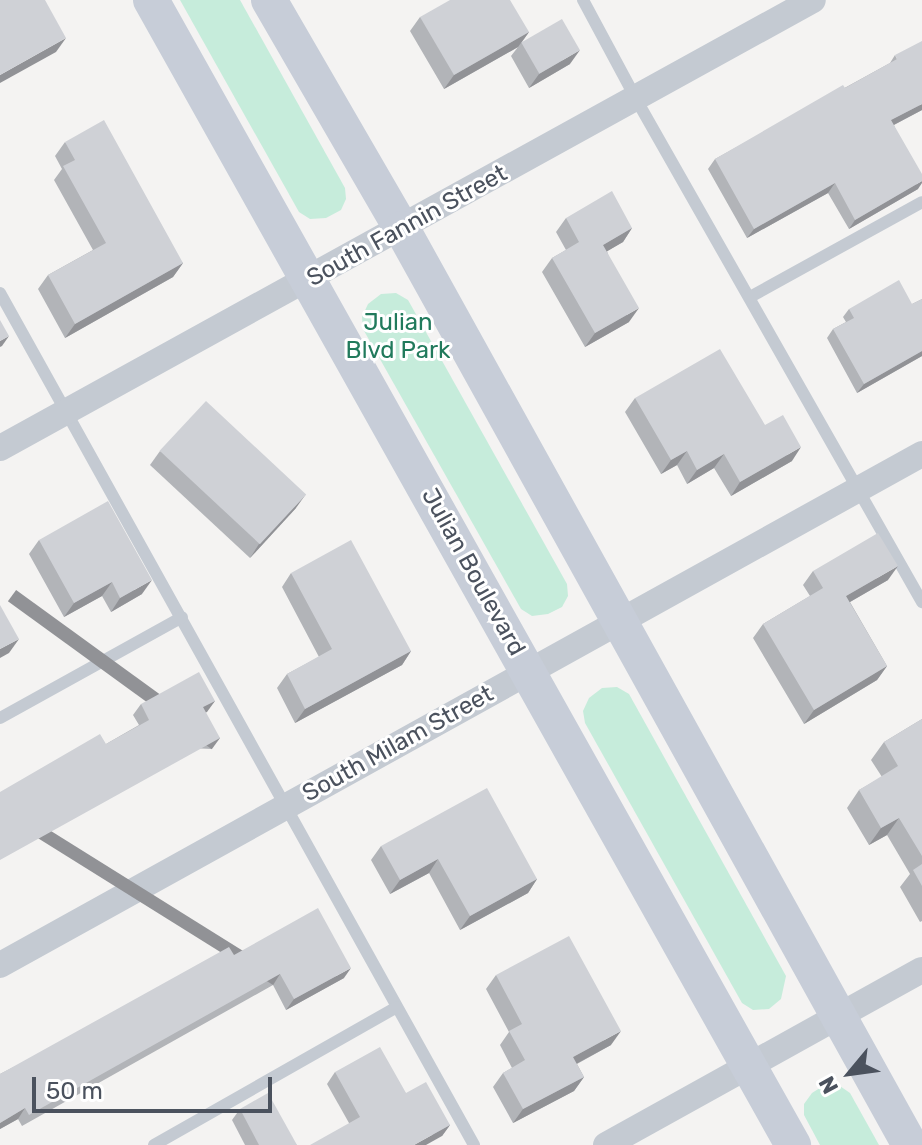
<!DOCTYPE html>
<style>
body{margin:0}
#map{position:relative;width:922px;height:1145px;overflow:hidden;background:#f4f3f2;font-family:Rubik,sans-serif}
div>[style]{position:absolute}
.green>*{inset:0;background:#c6ecdb}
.lane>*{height:12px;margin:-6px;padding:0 6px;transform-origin:6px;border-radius:6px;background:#c4cad2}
.street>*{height:26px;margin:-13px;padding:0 13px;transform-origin:13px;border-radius:13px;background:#c4cad2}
.secondary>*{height:36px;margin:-18px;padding:0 18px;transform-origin:18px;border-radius:18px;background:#c7cdd8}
.wall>*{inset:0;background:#b2b4b8}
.shaded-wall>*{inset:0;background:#919296;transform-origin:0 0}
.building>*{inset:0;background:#cfd1d6;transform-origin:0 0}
span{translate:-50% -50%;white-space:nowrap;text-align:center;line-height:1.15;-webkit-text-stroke:6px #fff;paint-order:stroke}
.street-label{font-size:24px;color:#4b525e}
.park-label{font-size:24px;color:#217a5c}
.north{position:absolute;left:810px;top:1033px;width:80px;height:80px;-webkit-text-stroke:6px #fff;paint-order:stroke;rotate:241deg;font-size:22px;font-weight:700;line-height:32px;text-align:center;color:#4b525e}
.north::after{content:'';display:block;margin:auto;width:28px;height:36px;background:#4b525e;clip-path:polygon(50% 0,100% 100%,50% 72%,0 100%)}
.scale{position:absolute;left:32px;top:1077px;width:240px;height:36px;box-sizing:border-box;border:4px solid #4b525e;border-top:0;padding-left:10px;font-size:24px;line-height:28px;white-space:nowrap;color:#4b525e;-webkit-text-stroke:6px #fff;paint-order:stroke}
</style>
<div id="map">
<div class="green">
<div style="clip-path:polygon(180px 0,240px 0,345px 188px,346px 199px,341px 210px,326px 218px,310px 219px,299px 212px)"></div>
<div style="clip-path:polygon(396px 293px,408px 300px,567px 584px,568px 596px,562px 607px,548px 614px,532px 616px,521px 609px,363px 329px,362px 317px,368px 304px,381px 294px)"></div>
<div style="clip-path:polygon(617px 687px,629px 694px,786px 976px,781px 999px,769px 1009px,753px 1010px,742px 1003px,585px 723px,583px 711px,589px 698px,602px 688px)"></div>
<div style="clip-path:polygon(837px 1084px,850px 1093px,879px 1145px,820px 1145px,804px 1115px,804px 1104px,812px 1093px,823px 1086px)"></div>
</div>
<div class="lane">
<div style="left:583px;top:0;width:112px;rotate:61.8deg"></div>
<div style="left:636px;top:99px;width:579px;rotate:60.38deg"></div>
<div style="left:0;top:293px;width:975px;rotate:60.91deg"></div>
<div style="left:750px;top:297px;width:196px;rotate:-28.9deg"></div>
<div style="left:0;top:718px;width:208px;rotate:-29deg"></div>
<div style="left:154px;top:1145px;width:279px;rotate:-29.6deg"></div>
</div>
<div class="street">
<div style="left:0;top:448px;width:928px;rotate:-28.86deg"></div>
<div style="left:0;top:965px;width:1054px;rotate:-29deg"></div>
<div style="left:606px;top:1145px;width:361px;rotate:-29deg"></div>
</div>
<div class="secondary">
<div style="left:151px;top:0;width:1313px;rotate:60.72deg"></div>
<div style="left:269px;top:0;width:265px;rotate:59.9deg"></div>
<div style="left:402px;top:229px;width:1047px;rotate:60.99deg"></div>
</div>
<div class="wall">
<div style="clip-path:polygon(420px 17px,529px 32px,522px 42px,570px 64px,529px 88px,511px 56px,518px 47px,444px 89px,410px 31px)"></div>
<div style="clip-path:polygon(895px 55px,922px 110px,894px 125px,918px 189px,849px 229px,828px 193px,747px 238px,708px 169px,715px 159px,890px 63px)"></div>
<div style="clip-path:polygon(65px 142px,183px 263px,173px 277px,65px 338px,38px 289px,48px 275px,93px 250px,54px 180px,62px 169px,55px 156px)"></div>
<div style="clip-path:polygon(566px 218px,632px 228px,623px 242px,607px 251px,629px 322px,585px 347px,542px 272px,552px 258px,566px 250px,556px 232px)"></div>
<div style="clip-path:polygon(922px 299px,922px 356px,857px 393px,827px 338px,833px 329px,846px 322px,843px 317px,849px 309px,912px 304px)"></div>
<div style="clip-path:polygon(635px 398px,765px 425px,792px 461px,731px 496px,714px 468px,687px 484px,677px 465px,661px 474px,625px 412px)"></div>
<div style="clip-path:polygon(160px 451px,296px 508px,250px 558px,150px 465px)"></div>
<div style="clip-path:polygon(39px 540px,142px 594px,111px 612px,102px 596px,64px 617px,29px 554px)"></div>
<div style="clip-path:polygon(813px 571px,888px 580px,850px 602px,887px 666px,877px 680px,804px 724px,753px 638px,763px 624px,810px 596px,803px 585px)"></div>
<div style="clip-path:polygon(291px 573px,411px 651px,402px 665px,295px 723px,277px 688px,287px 674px,319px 657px,282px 587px)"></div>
<div style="clip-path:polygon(215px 701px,205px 712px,212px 749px,106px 744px,139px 725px,133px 715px,141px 704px)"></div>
<div style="clip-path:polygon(922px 719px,922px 921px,920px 922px,900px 887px,910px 874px,887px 835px,869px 845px,847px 808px,859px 790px,882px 777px,871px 760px,884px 742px)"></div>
<div style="clip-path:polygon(381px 846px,537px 879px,528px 893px,460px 930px,429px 873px,390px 894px,371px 860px)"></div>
<div style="clip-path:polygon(234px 955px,344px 978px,286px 1010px,273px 985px,22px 1126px,18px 1119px,0 1129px,0 1074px)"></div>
<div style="clip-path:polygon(496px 975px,611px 1045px,577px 1064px,584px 1077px,574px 1091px,513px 1123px,493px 1087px,503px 1073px,512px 1068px,500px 1045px,509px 1032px,486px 989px)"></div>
<div style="clip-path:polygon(335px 1072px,406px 1093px,450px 1125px,442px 1136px,349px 1123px,327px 1084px)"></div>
<div style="clip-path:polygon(240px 1109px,297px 1145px,245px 1145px,232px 1120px)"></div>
</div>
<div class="shaded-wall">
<div style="clip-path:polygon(529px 32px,518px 47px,444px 89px,454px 75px)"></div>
<div style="clip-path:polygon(66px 38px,56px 52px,0 83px,0 75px)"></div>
<div style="clip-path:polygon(580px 50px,570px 64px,529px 88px,539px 74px)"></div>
<div style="clip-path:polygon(922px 104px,922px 110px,884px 130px,891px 120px)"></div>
<div style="clip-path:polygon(922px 181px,922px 183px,918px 189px,849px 229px,855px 220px)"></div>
<div style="clip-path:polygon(835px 183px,828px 193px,747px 238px,754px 229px)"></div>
<div style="clip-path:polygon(632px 228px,623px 242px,594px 259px,603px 245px)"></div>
<div style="clip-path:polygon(183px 263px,173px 277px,65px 338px,75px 324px)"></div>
<div style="clip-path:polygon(639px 308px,629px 322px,585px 347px,595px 333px)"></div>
<div style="clip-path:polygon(9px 336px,2px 346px,0 347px,0 341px)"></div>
<div style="clip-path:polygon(922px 351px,922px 356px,857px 393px,864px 384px)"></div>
<div style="clip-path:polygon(801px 447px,792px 461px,731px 496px,740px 482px)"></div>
<div style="clip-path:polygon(687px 451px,677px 465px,661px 474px,671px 460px)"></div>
<div style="clip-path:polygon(724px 454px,714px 468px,687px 484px,697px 470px)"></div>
<div style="clip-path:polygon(306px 494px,296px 508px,250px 558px,259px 544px)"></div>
<div style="clip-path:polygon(898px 566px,888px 580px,836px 610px,846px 596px)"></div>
<div style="clip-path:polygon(152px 580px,142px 594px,111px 612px,120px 598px)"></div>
<div style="clip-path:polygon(112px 582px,102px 596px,64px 617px,74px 603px)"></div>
<div style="clip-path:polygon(19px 639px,9px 653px,0 658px,0 649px)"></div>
<div style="clip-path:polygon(411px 651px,402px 665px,295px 723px,305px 709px)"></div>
<div style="clip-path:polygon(887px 666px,877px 680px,804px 724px,814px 710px)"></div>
<div style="clip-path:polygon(215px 701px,207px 712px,195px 718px,203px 707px)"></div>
<div style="left:220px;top:738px;width:14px;height:252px;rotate:126deg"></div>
<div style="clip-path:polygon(899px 818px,887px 835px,869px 845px,881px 828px)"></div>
<div style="clip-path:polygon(438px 859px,429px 873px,390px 894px,400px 880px)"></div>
<div style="clip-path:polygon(537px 879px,528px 893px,460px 930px,470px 916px)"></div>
<div style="clip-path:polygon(351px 968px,344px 978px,286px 1010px,294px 999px)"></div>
<div style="left:280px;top:974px;width:13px;height:288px;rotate:122deg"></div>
<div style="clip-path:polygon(621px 1031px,611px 1045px,563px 1071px,573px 1057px)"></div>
<div style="clip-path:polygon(584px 1077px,574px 1091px,513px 1123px,523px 1109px)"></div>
<div style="clip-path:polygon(25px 1108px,18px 1119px,0 1129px,0 1123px)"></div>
<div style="clip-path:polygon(450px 1125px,442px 1136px,426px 1145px,414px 1145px)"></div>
</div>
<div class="building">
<div style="clip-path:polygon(0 0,45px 0,66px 38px,0 75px)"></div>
<div style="clip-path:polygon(450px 0,510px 0,529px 32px,454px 75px,420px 17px)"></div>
<div style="left:562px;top:19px;width:36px;height:47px;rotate:60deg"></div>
<div style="clip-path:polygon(922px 41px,922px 104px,891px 120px,922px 174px,922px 181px,855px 220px,835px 183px,754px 229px,715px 159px,843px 85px,845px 88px,897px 59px,895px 55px)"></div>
<div style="clip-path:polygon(104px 120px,183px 263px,75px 324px,48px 275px,106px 243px,63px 166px,75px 160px,65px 142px)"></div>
<div style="clip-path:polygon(612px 191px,632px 228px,603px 245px,639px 308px,595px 333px,552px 258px,579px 242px,566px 218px)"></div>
<div style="clip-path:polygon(899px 280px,912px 304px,922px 299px,922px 351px,864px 384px,833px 329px,854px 318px,849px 309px)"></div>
<div style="clip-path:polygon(0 320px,9px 336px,0 341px)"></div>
<div style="clip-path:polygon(720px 349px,765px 425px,783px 415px,801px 447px,740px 482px,724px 454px,697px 470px,687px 451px,671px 460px,635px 398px)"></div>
<div style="left:206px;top:401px;width:137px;height:68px;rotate:43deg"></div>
<div style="clip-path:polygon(108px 501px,152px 580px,120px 598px,112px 582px,74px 603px,39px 540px)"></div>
<div style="clip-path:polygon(878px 533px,898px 566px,846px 596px,887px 666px,814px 710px,763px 624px,823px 588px,813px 571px)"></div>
<div style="clip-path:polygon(351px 540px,411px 651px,305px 709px,287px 674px,332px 649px,291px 573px)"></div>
<div style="clip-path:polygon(0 605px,19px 639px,0 649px)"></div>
<div style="clip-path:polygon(199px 672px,215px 701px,203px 707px,220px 738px,0 860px,0 792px,100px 734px,106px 744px,149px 720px,141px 704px)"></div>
<div style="clip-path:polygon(922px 719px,922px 856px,899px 818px,881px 828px,859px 790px,898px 766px,884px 742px)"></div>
<div style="clip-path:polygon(487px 788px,537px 879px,470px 916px,438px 859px,400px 880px,381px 846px)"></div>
<div style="clip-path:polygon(922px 864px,922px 886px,913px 870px)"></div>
<div style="clip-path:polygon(318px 908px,351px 968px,294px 999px,280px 974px,29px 1115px,25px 1108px,0 1123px,0 1074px,229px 947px,234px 955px)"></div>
<div style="clip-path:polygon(569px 936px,621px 1031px,573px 1057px,584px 1077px,523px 1109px,503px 1073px,525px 1060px,509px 1031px,522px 1024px,496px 975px)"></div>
<div style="clip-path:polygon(380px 1047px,406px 1093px,426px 1082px,450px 1125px,414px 1145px,310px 1145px,360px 1117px,335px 1072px)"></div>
<div style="clip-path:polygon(268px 1093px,297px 1145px,259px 1145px,240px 1109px)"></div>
</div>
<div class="street-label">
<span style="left:407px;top:226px;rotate:-29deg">South Fannin Street</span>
<span style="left:473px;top:572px;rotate:61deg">Julian Boulevard</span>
<span style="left:398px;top:744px;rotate:-29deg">South Milam Street</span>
</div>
<div class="park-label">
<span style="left:398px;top:337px">Julian<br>Blvd Park</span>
</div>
<div class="north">N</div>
<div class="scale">50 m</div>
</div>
